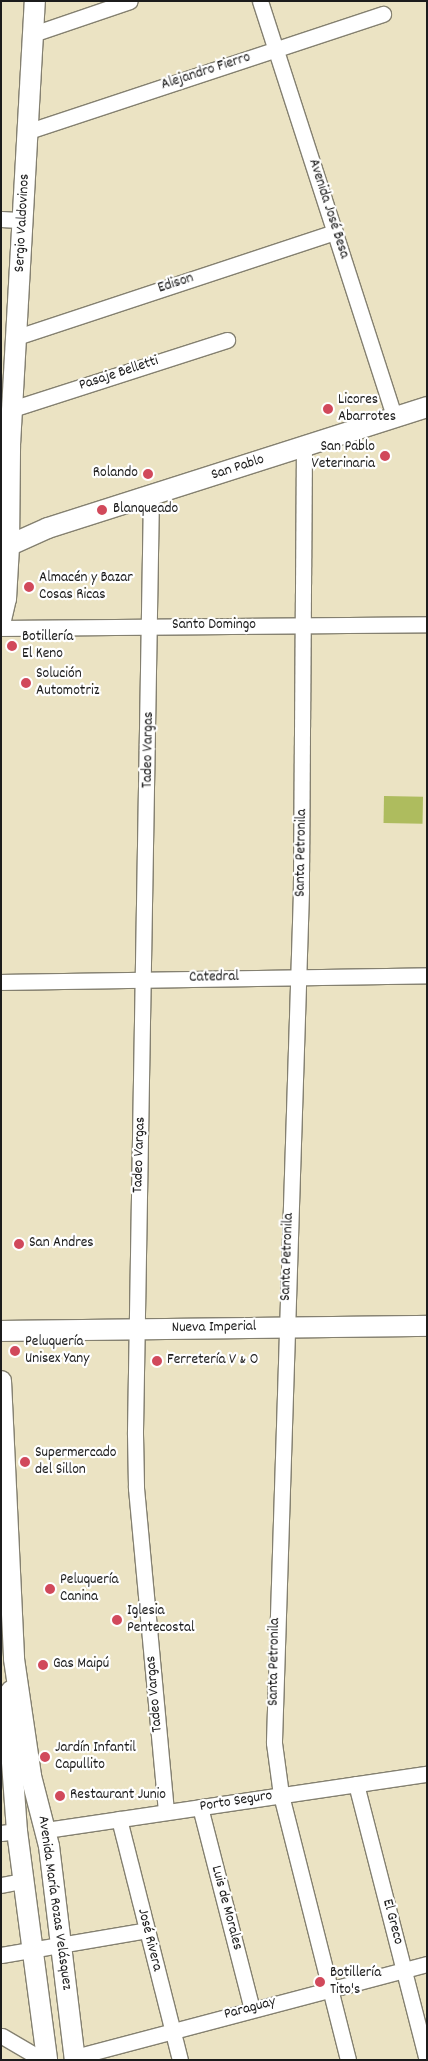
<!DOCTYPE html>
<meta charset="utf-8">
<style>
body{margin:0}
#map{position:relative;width:428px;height:2061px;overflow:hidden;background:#ebe3c3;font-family:Dekko,sans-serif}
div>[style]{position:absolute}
.green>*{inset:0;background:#aebc5e;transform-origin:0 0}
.roads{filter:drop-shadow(1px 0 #848070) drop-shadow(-1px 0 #848070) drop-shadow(0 1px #848070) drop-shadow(0 -1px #848070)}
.minor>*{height:15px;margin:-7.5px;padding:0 7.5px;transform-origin:7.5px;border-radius:7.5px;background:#fff}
.major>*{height:20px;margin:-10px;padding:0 10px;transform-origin:10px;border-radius:10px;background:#fff}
.dots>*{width:14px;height:14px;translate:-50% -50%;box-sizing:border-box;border:2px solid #fff;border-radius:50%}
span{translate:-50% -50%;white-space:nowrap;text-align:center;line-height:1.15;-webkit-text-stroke:4.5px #fff;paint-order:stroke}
.street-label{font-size:15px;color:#1c1c1c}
.poi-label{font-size:15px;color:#1c1c1c}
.left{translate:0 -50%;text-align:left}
.right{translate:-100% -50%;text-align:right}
.frame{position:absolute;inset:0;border:2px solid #1c1c1c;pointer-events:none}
</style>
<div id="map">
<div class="green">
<div style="left:384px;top:796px;width:39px;height:27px;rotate:1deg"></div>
</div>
<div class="roads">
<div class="minor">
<div style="left:260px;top:1px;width:438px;rotate:72.1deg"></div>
<div style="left:33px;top:34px;width:102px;rotate:-18.8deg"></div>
<div style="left:29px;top:131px;width:373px;rotate:-18.3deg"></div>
<div style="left:1px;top:219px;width:22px;rotate:3deg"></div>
<div style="left:17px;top:337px;width:335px;rotate:-18.3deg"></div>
<div style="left:12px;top:409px;width:226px;rotate:-17.8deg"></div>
<div style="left:304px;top:446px;width:445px;rotate:90.4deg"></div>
<div style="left:301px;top:891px;width:852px;rotate:91.82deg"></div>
<div style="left:274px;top:1743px;width:52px;rotate:82.3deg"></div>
<div style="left:281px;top:1795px;width:273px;rotate:75.8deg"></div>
<div style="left:151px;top:495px;width:939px;rotate:90.98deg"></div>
<div style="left:135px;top:1434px;width:54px;rotate:88.9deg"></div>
<div style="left:136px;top:1488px;width:325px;rotate:84.7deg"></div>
<div style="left:1px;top:628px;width:426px;rotate:-0.5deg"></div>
<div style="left:1px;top:982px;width:426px;rotate:-0.9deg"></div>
<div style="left:356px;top:1784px;width:285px;rotate:75.6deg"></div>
<div style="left:200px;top:1807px;width:209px;rotate:75.6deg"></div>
<div style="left:119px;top:1819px;width:249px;rotate:75.8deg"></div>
<div style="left:46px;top:1830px;width:385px;rotate:-8.4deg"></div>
<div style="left:1px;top:1833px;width:16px;rotate:-7deg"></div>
<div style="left:1px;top:1885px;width:21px;rotate:-11deg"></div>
<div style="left:1px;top:1955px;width:148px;rotate:-9.7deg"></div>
<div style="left:2px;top:2036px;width:48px;rotate:30.3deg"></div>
<div style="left:75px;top:2057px;width:364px;rotate:-14.8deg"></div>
</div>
<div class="major">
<div style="left:1px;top:549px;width:51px;rotate:-24.1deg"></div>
<div style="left:48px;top:528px;width:398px;rotate:-17.7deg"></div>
<div style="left:1px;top:620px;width:22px;rotate:-77deg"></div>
<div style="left:6px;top:599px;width:52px;rotate:-86.7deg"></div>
<div style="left:9px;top:547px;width:102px;rotate:-89.4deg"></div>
<div style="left:10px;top:445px;width:445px;rotate:-86.8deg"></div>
<div style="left:1px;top:1331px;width:426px;rotate:-0.7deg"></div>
<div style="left:1px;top:1381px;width:278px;rotate:87.3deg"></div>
<div style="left:14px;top:1659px;width:118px;rotate:81.7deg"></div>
<div style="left:31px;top:1776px;width:72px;rotate:75.6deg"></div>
<div style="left:49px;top:1846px;width:216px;rotate:83.1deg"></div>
<div style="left:11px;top:1691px;width:31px;rotate:94deg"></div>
<div style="left:9px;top:1722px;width:109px;rotate:85.8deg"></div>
<div style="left:17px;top:1831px;width:231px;rotate:82.5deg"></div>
</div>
</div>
<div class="dots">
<div style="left:328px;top:409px;background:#d1495b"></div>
<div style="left:385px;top:456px;background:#d1495b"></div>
<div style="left:148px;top:474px;background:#d1495b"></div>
<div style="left:102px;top:510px;background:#d1495b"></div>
<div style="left:29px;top:587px;background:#d1495b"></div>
<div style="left:12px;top:646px;background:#d1495b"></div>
<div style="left:26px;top:683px;background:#d1495b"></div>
<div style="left:19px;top:1244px;background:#d1495b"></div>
<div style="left:15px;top:1351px;background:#d1495b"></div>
<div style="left:157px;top:1361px;background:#d1495b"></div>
<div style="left:25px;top:1462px;background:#d1495b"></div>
<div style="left:50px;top:1589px;background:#d1495b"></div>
<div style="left:117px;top:1620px;background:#d1495b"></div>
<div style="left:43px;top:1665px;background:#d1495b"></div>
<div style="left:45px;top:1757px;background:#d1495b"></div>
<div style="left:60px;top:1796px;background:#d1495b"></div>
<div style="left:320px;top:1982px;background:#d1495b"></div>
</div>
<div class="street-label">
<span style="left:206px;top:72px;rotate:-18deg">Alejandro Fierro</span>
<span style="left:328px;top:209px;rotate:72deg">Avenida José Besa</span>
<span style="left:23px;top:223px;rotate:-87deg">Sergio Valdovinos</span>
<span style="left:176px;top:284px;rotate:-18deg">Edison</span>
<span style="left:119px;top:374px;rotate:-18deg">Pasaje Belletti</span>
<span style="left:238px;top:468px;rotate:-18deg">San Pablo</span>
<span style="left:214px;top:626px">Santo Domingo</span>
<span style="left:149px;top:750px;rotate:-89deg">Tadeo Vargas</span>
<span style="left:302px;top:853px;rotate:-89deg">Santa Petronila</span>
<span style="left:214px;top:978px;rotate:-1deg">Catedral</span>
<span style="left:140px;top:1155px;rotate:-88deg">Tadeo Vargas</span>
<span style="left:288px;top:1257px;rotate:-88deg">Santa Petronila</span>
<span style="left:214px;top:1328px;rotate:-1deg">Nueva Imperial</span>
<span style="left:275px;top:1662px;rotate:-89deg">Santa Petronila</span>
<span style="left:155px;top:1694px;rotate:-95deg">Tadeo Vargas</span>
<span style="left:236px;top:1802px;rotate:-9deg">Porto Seguro</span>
<span style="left:54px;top:1903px;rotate:82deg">Avenida María Rozas Velásquez</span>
<span style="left:226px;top:1908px;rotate:75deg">Luis de Morales</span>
<span style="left:392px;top:1922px;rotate:75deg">El Greco</span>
<span style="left:149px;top:1940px;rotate:76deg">José Rivera</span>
<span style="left:250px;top:2009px;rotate:-15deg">Paraguay</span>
</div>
<div class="poi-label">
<span class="left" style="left:338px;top:409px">Licores<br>Abarrotes</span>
<span class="right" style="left:375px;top:456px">San Pablo<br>Veterinaria</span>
<span class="right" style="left:138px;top:474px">Rolando</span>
<span class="left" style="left:113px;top:510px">Blanqueado</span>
<span class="left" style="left:39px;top:587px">Almacén y Bazar<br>Cosas Ricas</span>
<span class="left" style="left:22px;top:646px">Botillería<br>El Keno</span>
<span class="left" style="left:36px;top:683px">Solución<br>Automotriz</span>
<span class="left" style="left:29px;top:1244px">San Andres</span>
<span class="left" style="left:25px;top:1351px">Peluquería<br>Unisex Yany</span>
<span class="left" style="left:167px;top:1361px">Ferretería V &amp; O</span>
<span class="left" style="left:35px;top:1462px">Supermercado<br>del Sillon</span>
<span class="left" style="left:60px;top:1589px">Peluquería<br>Canina</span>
<span class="left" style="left:127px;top:1620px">Iglesia<br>Pentecostal</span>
<span class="left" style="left:53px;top:1665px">Gas Maipú</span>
<span class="left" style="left:55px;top:1757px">Jardín Infantil<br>Capullito</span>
<span class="left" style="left:70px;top:1796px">Restaurant Junio</span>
<span class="left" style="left:330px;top:1982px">Botillería<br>Tito's</span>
</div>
<div class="frame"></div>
</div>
